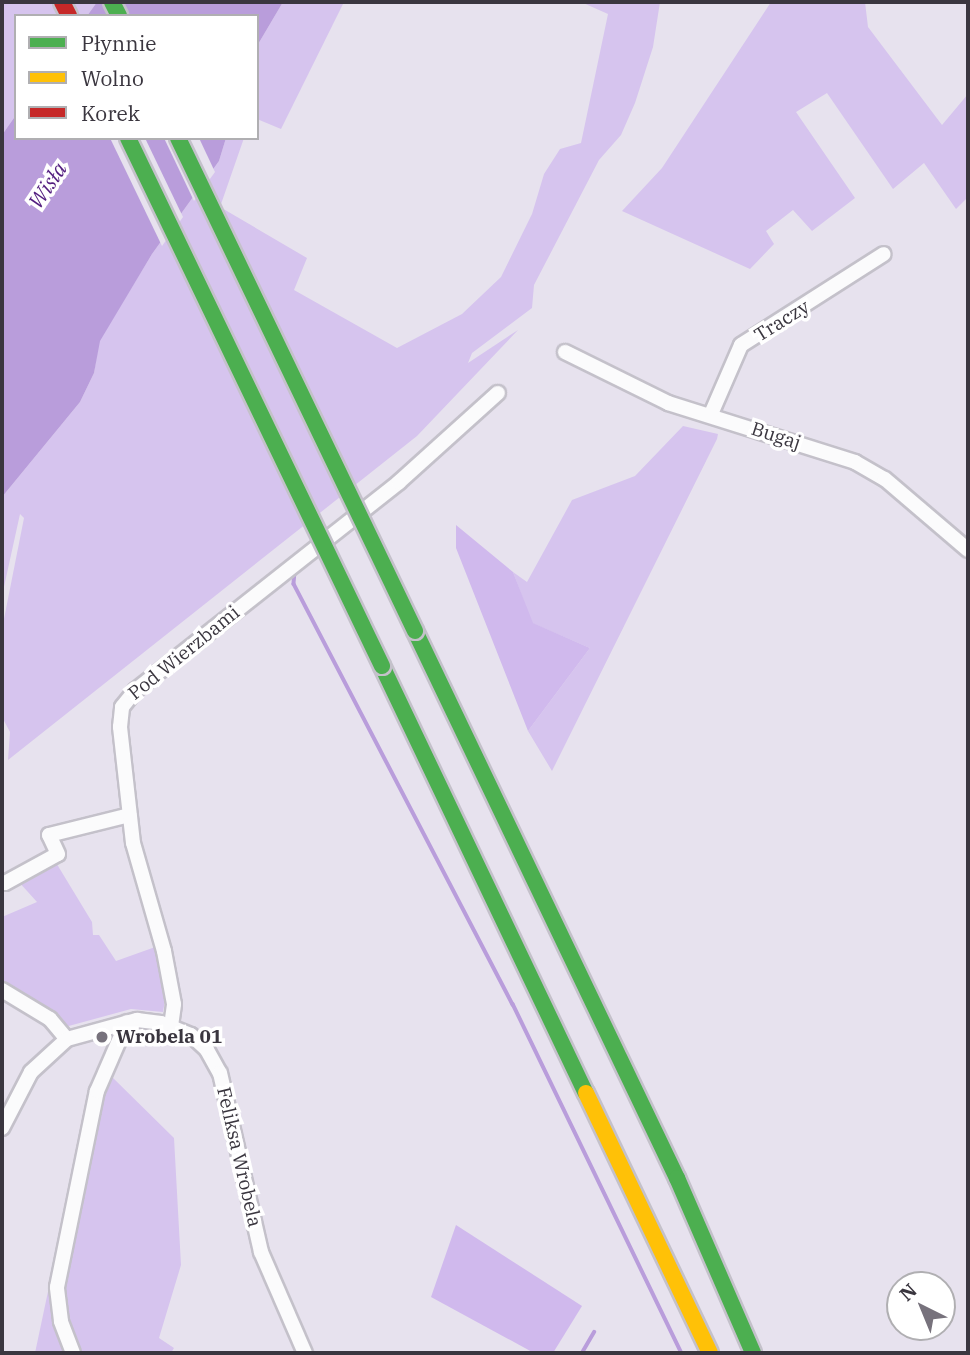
<!DOCTYPE html>
<meta charset="utf-8">
<style>
body{margin:0}
#map{position:relative;width:970px;height:1355px;overflow:hidden;background:#e7e2ee;font-family:"IBM Plex Serif",serif}
div>[style]{position:absolute}
.green>*{inset:0;background:#d6c4ee}
.forest>*{inset:0;background:#d0b9ed}
.water>*{inset:0;background:#b99ddb}
.pier>*{inset:0;background:#e7e2ee}
.stream>*{height:3.5px;margin:-1.75px;padding:0 1.75px;transform-origin:1.75px;border-radius:1.75px;background:#b99ddb}
.roads{filter:drop-shadow(2px 0 #c4c1ca) drop-shadow(-2px 0 #c4c1ca) drop-shadow(0 2px #c4c1ca) drop-shadow(0 -2px #c4c1ca)}
.street>*{height:14px;margin:-7px;padding:0 7px;transform-origin:7px;border-radius:7px;background:#fbfbfc}
.fast>*{height:16px;margin:-8px;padding:0 8px;transform-origin:8px;border-radius:8px;background:#4caf50}
.slow>*{height:16px;margin:-8px;padding:0 8px;transform-origin:8px;border-radius:8px;background:#ffc107}
.jam>*{height:16px;margin:-8px;padding:0 8px;transform-origin:8px;border-radius:8px;background:#c62828}
.bridges{filter:drop-shadow(2px 0 #c4c1ca) drop-shadow(-2px 0 #c4c1ca) drop-shadow(0 2px #c4c1ca) drop-shadow(0 -2px #c4c1ca)}
.fast-bridge>*{height:16px;margin:-8px;padding:0 8px;transform-origin:8px;border-radius:8px;background:#4caf50}
.dots>*{width:19px;height:19px;translate:-50% -50%;box-sizing:border-box;border:4px solid #fff;border-radius:50%}
span{translate:-50% -50%;white-space:nowrap;text-align:center;line-height:1.15;-webkit-text-stroke:7px #fff;paint-order:stroke}
.street-label{font-size:19px;color:#3a363f}
.poi-label{font-size:19px;color:#3a363f;font-weight:700}
.left{translate:0 -50%;text-align:left}
.water-label{font-size:21px;color:#521d7f;font-style:italic}
.frame{position:absolute;inset:0;border:4px solid #3a363f;pointer-events:none}
.legend{position:absolute;left:14px;top:14px;width:245px;height:126px;box-sizing:border-box;background:#fff;border:2px solid #b0afb2;margin:0;padding:9px 12px;list-style:none;font-size:21px;color:#3a363f}
.legend li{display:flex;align-items:center;gap:14px;height:35px}
.legend b{width:35px;border:2px solid #b0afb2}
.north{position:absolute;left:886px;top:1271px;width:70px;height:70px;box-sizing:border-box;background:#fff;border:2px solid #b0afb2;border-radius:50%;rotate:317deg;font-size:19px;font-weight:700;line-height:28px;text-align:center;color:#3a363f}
.north::after{content:'';display:block;margin:auto;width:24px;height:32px;background:#77727c;clip-path:polygon(50% 0,100% 100%,50% 72%,0 100%)}
</style>
<div id="map">
<div class="green">
<div style="clip-path:polygon(2px 2px,97px 2px,87px 16px,16px 16px,16px 115px,2px 135px)"></div>
<div style="clip-path:polygon(283px 2px,344px 2px,281px 129px,257px 119px,257px 46px)"></div>
<div style="clip-path:polygon(581px 2px,660px 2px,653px 47px,635px 103px,621px 135px,599px 160px,534px 285px,532px 308px,472px 353px,468px 363px,518px 330px,417px 436px,8px 760px,10px 732px,2px 717px,2px 629px,24px 518px,20px 514px,2px 596px,2px 497px,80px 402px,94px 373px,99px 341px,152px 254px,219px 161px,226px 138px,244px 138px,220px 207px,307px 258px,294px 290px,397px 348px,462px 314px,501px 277px,532px 214px,544px 174px,560px 149px,581px 143px,608px 14px)"></div>
<div style="clip-path:polygon(771px 2px,865px 2px,868px 27px,942px 125px,968px 94px,968px 197px,956px 209px,924px 163px,893px 189px,827px 93px,796px 112px,855px 198px,812px 231px,793px 210px,766px 231px,774px 244px,750px 269px,622px 211px,662px 168px)"></div>
<div style="clip-path:polygon(683px 426px,718px 434px,717px 439px,552px 771px,528px 731px,590px 648px,532px 623px,513px 572px,527px 582px,572px 500px,635px 476px)"></div>
<div style="clip-path:polygon(55px 861px,92px 922px,93px 935px,99px 935px,116px 961px,158px 946px,166px 994px,163px 1012px,131px 1009px,65px 1027px,2px 984px,2px 917px,37px 902px,18px 881px)"></div>
<div style="clip-path:polygon(110px 1075px,174px 1138px,181px 1265px,159px 1338px,174px 1348px,171px 1353px,77px 1353px,61px 1300px,96px 1113px)"></div>
<div style="clip-path:polygon(50px 1282px,58px 1326px,67px 1353px,35px 1353px)"></div>
</div>
<div class="forest">
<div style="clip-path:polygon(456px 525px,513px 572px,533px 623px,590px 648px,528px 731px,456px 548px)"></div>
<div style="clip-path:polygon(456px 1225px,582px 1306px,553px 1353px,534px 1353px,431px 1297px)"></div>
</div>
<div class="water">
<div style="clip-path:polygon(97px 2px,283px 2px,257px 46px,257px 16px,87px 16px)"></div>
<div style="clip-path:polygon(16px 115px,16px 138px,226px 138px,219px 161px,152px 254px,100px 341px,94px 373px,80px 402px,2px 497px,2px 135px)"></div>
</div>
<div class="pier">
<div style="clip-path:polygon(110px 138px,145px 138px,183px 217px,162px 246px)"></div>
<div style="clip-path:polygon(164px 138px,199px 138px,215px 172px,194px 201px)"></div>
</div>
<div class="stream">
<div style="left:295px;top:572px;width:12px;rotate:95deg"></div>
<div style="left:294px;top:584px;width:474px;rotate:62.5deg"></div>
<div style="left:513px;top:1004px;width:388px;rotate:64.2deg"></div>
<div style="left:582px;top:1353px;width:24px;rotate:-60deg"></div>
</div>
<div class="roads">
<div class="street">
<div style="left:565px;top:352px;width:115px;rotate:26.3deg"></div>
<div style="left:668px;top:403px;width:196px;rotate:17.5deg"></div>
<div style="left:855px;top:462px;width:34px;rotate:30deg"></div>
<div style="left:885px;top:479px;width:109px;rotate:40.5deg"></div>
<div style="left:711px;top:414px;width:75px;rotate:-66.5deg"></div>
<div style="left:741px;top:345px;width:169px;rotate:-32.5deg"></div>
<div style="left:5px;top:883px;width:60px;rotate:-28.7deg"></div>
<div style="left:58px;top:854px;width:21px;rotate:-115deg"></div>
<div style="left:49px;top:835px;width:83px;rotate:-13.9deg"></div>
<div style="left:2px;top:990px;width:56px;rotate:31.1deg"></div>
<div style="left:50px;top:1019px;width:26px;rotate:50deg"></div>
<div style="left:171px;top:1026px;width:22px;rotate:-82deg"></div>
<div style="left:174px;top:1004px;width:54px;rotate:-100.7deg"></div>
<div style="left:164px;top:951px;width:112px;rotate:-106deg"></div>
<div style="left:133px;top:843px;width:117px;rotate:-96.4deg"></div>
<div style="left:120px;top:727px;width:20px;rotate:-84deg"></div>
<div style="left:122px;top:707px;width:22px;rotate:-51deg"></div>
<div style="left:136px;top:690px;width:335px;rotate:-38.3deg"></div>
<div style="left:399px;top:482px;width:133px;rotate:-42deg"></div>
<div style="left:2px;top:1128px;width:63px;rotate:-62.6deg"></div>
<div style="left:31px;top:1072px;width:49px;rotate:-42.5deg"></div>
<div style="left:67px;top:1039px;width:73px;rotate:-15.2deg"></div>
<div style="left:137px;top:1020px;width:24px;rotate:7deg"></div>
<div style="left:161px;top:1023px;width:32px;rotate:22deg"></div>
<div style="left:191px;top:1035px;width:22px;rotate:43deg"></div>
<div style="left:207px;top:1050px;width:26px;rotate:61deg"></div>
<div style="left:220px;top:1073px;width:184px;rotate:77.1deg"></div>
<div style="left:261px;top:1252px;width:110px;rotate:66.5deg"></div>
<div style="left:73px;top:1353px;width:34px;rotate:-111deg"></div>
<div style="left:61px;top:1321px;width:34px;rotate:-97deg"></div>
<div style="left:57px;top:1287px;width:200px;rotate:-78.5deg"></div>
<div style="left:97px;top:1091px;width:75px;rotate:-66.5deg"></div>
</div>
<div class="fast">
<div style="left:112px;top:2px;width:16px;rotate:63deg"></div>
<div style="left:415px;top:631px;width:607px;rotate:64.41deg"></div>
<div style="left:677px;top:1178px;width:191px;rotate:66.5deg"></div>
<div style="left:382px;top:666px;width:473px;rotate:64.5deg"></div>
</div>
<div class="slow">
<div style="left:586px;top:1093px;width:288px;rotate:64.5deg"></div>
</div>
<div class="jam">
<div style="left:62px;top:2px;width:16px;rotate:63deg"></div>
</div>
</div>
<div class="bridges">
<div class="fast-bridge">
<div style="left:128px;top:138px;width:586px;rotate:64.31deg"></div>
<div style="left:178px;top:138px;width:547px;rotate:64.32deg"></div>
</div>
</div>
<div class="dots">
<div style="left:102px;top:1037px;background:#77727c"></div>
</div>
<div class="street-label">
<span style="left:782px;top:321px;rotate:-32deg">Traczy</span>
<span style="left:776px;top:436px;rotate:18deg">Bugaj</span>
<span style="left:184px;top:653px;rotate:-39deg">Pod Wierzbami</span>
<span style="left:239px;top:1157px;rotate:77deg">Feliksa Wrobela</span>
</div>
<div class="poi-label">
<span class="left" style="left:116px;top:1037px">Wrobela 01</span>
</div>
<div class="water-label">
<span style="left:47px;top:185px;rotate:-56deg">Wisła</span>
</div>
<div class="frame"></div>
<ul class="legend">
<li><b style="height:9px;background:#4caf50"></b>Płynnie</li>
<li><b style="height:9px;background:#ffc107"></b>Wolno</li>
<li><b style="height:9px;background:#c62828"></b>Korek</li>
</ul>
<div class="north">N</div>
</div>
